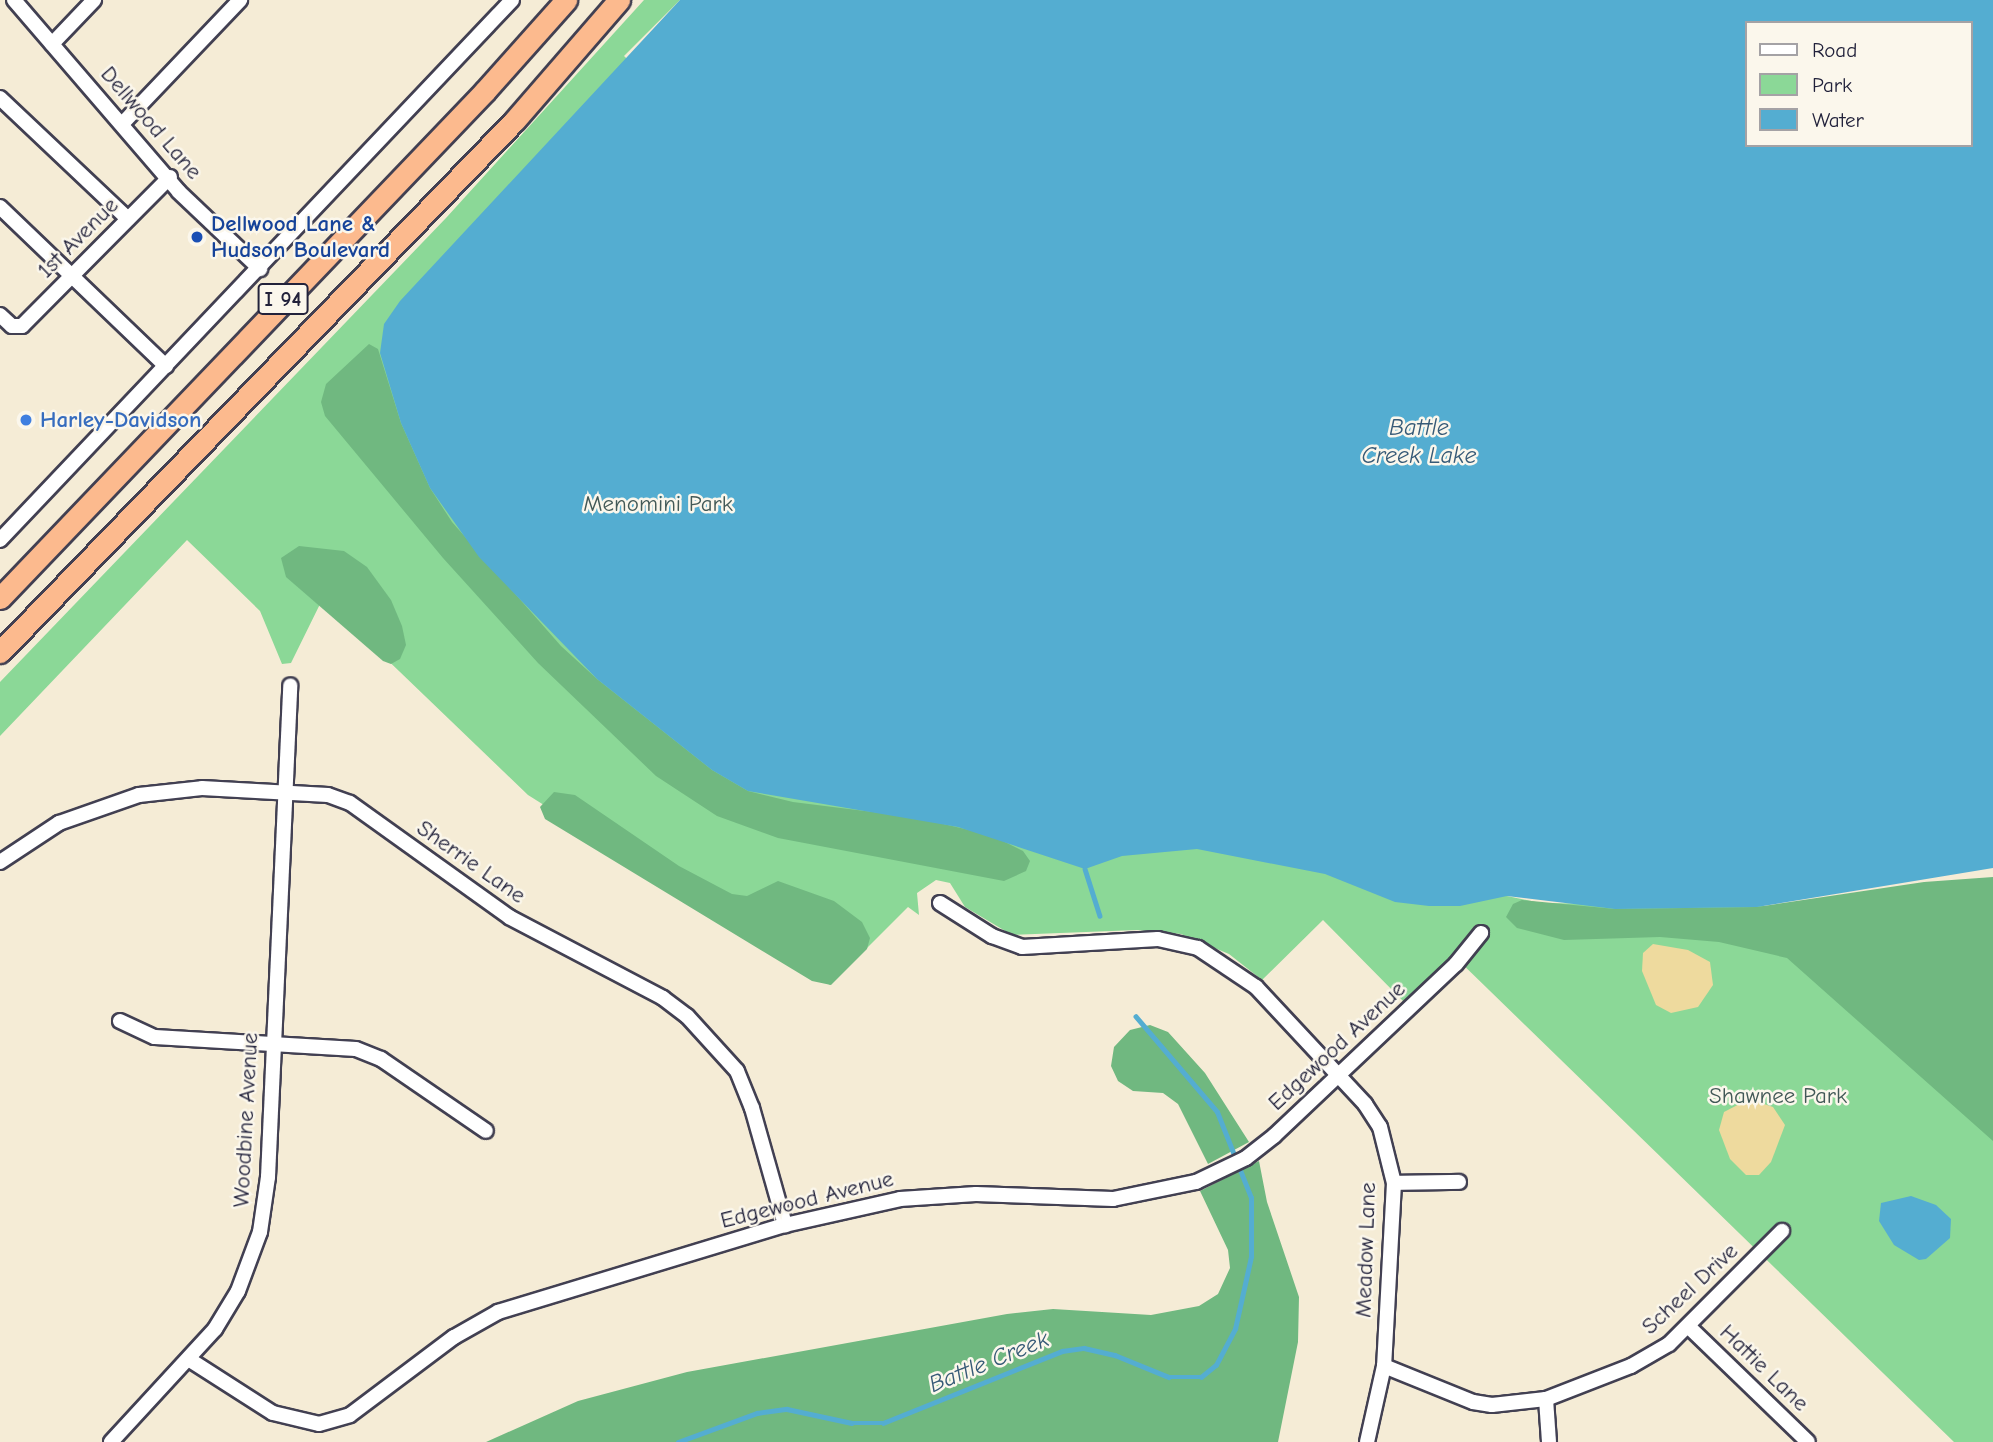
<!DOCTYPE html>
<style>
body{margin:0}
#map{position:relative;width:1993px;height:1442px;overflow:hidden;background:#f5ecd6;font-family:"Comic Neue",sans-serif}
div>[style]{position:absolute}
.green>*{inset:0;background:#8bd897}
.forest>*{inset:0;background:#70b880}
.sand>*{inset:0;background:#eeda9e}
.water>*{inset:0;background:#54add1}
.stream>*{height:4.5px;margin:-2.25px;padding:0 2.25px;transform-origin:2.25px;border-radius:2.25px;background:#54add1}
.roads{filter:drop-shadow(2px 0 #424052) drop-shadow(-2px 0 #424052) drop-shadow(0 2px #424052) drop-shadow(0 -2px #424052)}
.minor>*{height:14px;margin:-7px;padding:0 7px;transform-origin:7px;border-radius:7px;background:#fff}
.highway>*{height:21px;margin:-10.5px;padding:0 10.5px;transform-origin:10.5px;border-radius:10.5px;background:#fcba8e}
.dots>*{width:19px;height:19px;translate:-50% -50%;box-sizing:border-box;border:4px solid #fbf7ec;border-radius:50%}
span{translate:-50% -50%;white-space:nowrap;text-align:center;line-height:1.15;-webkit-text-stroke:5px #fbf7ec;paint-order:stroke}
.shield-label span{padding:2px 5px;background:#fbf7ec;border:2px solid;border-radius:5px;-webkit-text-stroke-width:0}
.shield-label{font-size:21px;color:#22223b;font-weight:700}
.street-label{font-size:23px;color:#22223b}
.transit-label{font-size:23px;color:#164399;font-weight:700}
.left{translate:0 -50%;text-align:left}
.shop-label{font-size:23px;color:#366cbe;font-weight:700}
.park-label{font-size:23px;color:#425957}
.water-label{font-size:24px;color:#365a77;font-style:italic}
.legend{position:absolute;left:1745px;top:21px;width:228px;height:126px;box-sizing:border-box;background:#fbf7ec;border:2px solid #a4a2a5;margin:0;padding:9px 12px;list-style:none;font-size:21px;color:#22223b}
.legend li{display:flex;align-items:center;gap:14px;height:35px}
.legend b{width:35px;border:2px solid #a4a2a5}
</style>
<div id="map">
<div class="green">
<div style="clip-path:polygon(644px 0,680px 0,624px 56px,1507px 896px,1541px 903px,1763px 906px,1993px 1129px,1993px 1442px,1954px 1442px,1453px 955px,1404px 1002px,1323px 920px,1262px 980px,1229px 954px,1181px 934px,1137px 930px,1012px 935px,965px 907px,950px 883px,936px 880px,917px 893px,919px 915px,908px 907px,830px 985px,528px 795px,323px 598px,291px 663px,282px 664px,260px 611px,187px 540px,0 736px,0 682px,446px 218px)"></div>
</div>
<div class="forest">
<div style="clip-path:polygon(369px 344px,378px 349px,401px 423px,430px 488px,452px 522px,561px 646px,597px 679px,712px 770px,748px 791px,793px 802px,913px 817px,991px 835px,1023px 851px,1030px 861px,1026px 871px,1004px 881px,778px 838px,717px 816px,656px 776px,538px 663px,443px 558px,325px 416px,321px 402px,326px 384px)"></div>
<div style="clip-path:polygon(299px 546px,344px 551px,367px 567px,391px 600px,402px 626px,406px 645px,400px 659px,391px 664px,383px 661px,286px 577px,281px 558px)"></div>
<div style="clip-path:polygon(554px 792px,575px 795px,679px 866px,732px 894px,747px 896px,778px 881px,834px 901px,862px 922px,870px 938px,867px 949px,831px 985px,812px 981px,545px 819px,540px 807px)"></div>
<div style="clip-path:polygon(1993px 877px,1993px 1141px,1787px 958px,1719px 942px,1660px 937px,1564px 940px,1517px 928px,1506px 917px,1513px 904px,1522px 900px,1615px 909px,1757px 907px,1924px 882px)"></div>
<div style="clip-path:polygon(1150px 1025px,1168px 1032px,1205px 1073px,1249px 1142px,1208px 1164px,1178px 1104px,1163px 1093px,1133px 1091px,1118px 1081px,1111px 1066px,1114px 1047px,1130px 1030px)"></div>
<div style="clip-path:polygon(1259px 1161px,1267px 1202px,1299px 1297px,1298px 1342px,1278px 1442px,486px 1442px,578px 1401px,687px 1372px,1007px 1314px,1053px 1309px,1151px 1315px,1199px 1306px,1218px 1294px,1230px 1268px,1228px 1250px,1200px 1191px)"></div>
</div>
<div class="sand">
<div style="clip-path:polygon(1653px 944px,1688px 950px,1710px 962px,1713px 985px,1698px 1007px,1671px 1013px,1656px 1005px,1642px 971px,1643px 953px)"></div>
<div style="clip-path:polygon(1749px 1099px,1773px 1107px,1785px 1125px,1771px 1162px,1759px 1175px,1746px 1175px,1730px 1159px,1719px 1130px,1724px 1112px)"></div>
</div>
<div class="water">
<div style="clip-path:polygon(evenodd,680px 0,1993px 0,1993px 868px,1757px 907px,1615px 909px,1507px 896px,1460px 906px,1429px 906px,1395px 902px,1325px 874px,1197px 849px,1122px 856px,1085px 869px,958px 827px,748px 791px,712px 770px,597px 679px,479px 557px,430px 488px,401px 423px,380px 353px,384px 324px,400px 301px,680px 0,1746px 23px,1970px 23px,1970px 145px,1746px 145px,1746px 23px)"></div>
<div style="clip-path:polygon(1911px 1196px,1936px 1205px,1951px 1219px,1950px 1238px,1926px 1259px,1919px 1260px,1894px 1245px,1879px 1221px,1881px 1203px)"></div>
</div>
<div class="stream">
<div style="left:1085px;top:869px;width:49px;rotate:72.3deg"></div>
<div style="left:678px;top:1442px;width:84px;rotate:-20.2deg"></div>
<div style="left:757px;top:1413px;width:30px;rotate:-8deg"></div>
<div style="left:787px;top:1409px;width:66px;rotate:12.2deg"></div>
<div style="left:852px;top:1423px;width:31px"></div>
<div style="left:883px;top:1423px;width:193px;rotate:-21.9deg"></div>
<div style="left:1062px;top:1351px;width:22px;rotate:-8deg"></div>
<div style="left:1084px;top:1348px;width:32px;rotate:13deg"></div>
<div style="left:1115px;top:1355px;width:58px;rotate:22.2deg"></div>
<div style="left:1169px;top:1377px;width:32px"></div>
<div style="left:1201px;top:1377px;width:19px;rotate:-39deg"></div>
<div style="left:1216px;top:1365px;width:41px;rotate:-62.2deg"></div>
<div style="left:1235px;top:1329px;width:74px;rotate:-77.5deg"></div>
<div style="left:1251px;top:1257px;width:59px;rotate:-90deg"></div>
<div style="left:1251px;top:1198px;width:92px;rotate:-111.6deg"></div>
<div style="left:1217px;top:1112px;width:125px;rotate:-130.5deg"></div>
</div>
<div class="roads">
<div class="minor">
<div style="left:14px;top:0;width:253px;rotate:49.3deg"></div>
<div style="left:179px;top:192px;width:112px;rotate:43.5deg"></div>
<div style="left:52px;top:44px;width:61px;rotate:-46.3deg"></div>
<div style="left:0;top:98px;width:176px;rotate:43.4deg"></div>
<div style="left:123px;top:123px;width:170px;rotate:-46.4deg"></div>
<div style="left:0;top:207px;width:230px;rotate:43.8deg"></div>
<div style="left:0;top:315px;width:16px;rotate:43deg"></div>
<div style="left:12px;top:326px;width:10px"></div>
<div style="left:22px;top:326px;width:210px;rotate:-45.2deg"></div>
<div style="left:0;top:540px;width:744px;rotate:-46.52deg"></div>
<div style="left:0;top:862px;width:71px;rotate:-33.5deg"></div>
<div style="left:59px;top:823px;width:85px;rotate:-19.3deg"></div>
<div style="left:139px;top:795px;width:63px;rotate:-6.3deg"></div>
<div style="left:202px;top:788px;width:126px;rotate:3.2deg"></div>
<div style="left:328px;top:795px;width:23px;rotate:20deg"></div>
<div style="left:350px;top:803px;width:196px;rotate:35.6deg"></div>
<div style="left:509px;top:917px;width:174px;rotate:27.7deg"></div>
<div style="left:663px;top:998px;width:30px;rotate:37deg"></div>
<div style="left:687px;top:1016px;width:74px;rotate:47.7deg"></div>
<div style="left:737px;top:1071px;width:40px;rotate:68deg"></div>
<div style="left:752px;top:1108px;width:122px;rotate:74.2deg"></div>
<div style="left:940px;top:903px;width:62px;rotate:32.4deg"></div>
<div style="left:992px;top:936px;width:32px;rotate:20deg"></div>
<div style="left:1022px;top:947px;width:136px;rotate:-3.4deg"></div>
<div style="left:1158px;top:939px;width:41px;rotate:12.7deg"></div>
<div style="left:1198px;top:948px;width:70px;rotate:33.9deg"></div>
<div style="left:1256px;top:987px;width:160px;rotate:47deg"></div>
<div style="left:1365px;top:1104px;width:27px;rotate:57deg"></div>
<div style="left:1380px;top:1127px;width:58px;rotate:76deg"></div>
<div style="left:1394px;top:1183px;width:183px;rotate:93.1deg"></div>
<div style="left:1384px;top:1366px;width:78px;rotate:102.6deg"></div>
<div style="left:120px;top:1021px;width:38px;rotate:25deg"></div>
<div style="left:155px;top:1037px;width:201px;rotate:3.4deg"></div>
<div style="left:356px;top:1049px;width:27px;rotate:22deg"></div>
<div style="left:381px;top:1059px;width:127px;rotate:34.4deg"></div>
<div style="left:1394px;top:1183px;width:65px;rotate:-0.9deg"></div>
<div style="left:1689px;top:1327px;width:165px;rotate:44deg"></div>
<div style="left:190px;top:1360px;width:98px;rotate:32.6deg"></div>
<div style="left:273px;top:1413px;width:47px;rotate:13.4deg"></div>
<div style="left:319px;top:1424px;width:32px;rotate:-16deg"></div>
<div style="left:350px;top:1415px;width:130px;rotate:-36.9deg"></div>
<div style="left:454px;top:1337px;width:51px;rotate:-29.6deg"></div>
<div style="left:498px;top:1312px;width:300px;rotate:-16.9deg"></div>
<div style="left:785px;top:1225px;width:118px;rotate:-12.7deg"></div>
<div style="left:900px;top:1199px;width:76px;rotate:-3.8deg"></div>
<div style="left:976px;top:1194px;width:137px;rotate:2.1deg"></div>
<div style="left:1113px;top:1199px;width:85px;rotate:-11.6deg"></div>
<div style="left:1196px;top:1182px;width:55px;rotate:-25.6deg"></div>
<div style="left:1246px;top:1158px;width:36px;rotate:-38deg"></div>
<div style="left:1274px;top:1136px;width:250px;rotate:-43.4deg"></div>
<div style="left:1456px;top:964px;width:40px;rotate:-51deg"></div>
<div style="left:1384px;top:1366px;width:96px;rotate:22deg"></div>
<div style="left:1473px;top:1402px;width:19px;rotate:9deg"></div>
<div style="left:1492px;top:1405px;width:54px;rotate:-6.3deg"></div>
<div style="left:1546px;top:1399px;width:91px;rotate:-21.2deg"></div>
<div style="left:1631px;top:1366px;width:44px;rotate:-30.1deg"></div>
<div style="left:1669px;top:1344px;width:160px;rotate:-45deg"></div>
<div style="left:1546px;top:1399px;width:43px;rotate:86deg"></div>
<div style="left:111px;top:1442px;width:154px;rotate:-47.4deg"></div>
<div style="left:215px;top:1329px;width:44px;rotate:-58.8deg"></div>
<div style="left:238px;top:1291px;width:63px;rotate:-69.6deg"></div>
<div style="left:260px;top:1232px;width:56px;rotate:-81.7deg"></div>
<div style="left:268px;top:1177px;width:492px;rotate:-87.4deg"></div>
</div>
<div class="highway">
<div style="left:0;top:598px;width:702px;rotate:-46.27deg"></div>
<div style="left:485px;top:91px;width:122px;rotate:-48.3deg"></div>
<div style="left:0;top:652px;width:740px;rotate:-45.93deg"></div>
<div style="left:515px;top:120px;width:159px;rotate:-49.1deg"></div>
</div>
</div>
<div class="dots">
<div style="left:197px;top:237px;background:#1a4fb4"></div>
<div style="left:26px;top:420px;background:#3f7fe0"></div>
</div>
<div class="shield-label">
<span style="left:283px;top:299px">I 94</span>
</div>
<div class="street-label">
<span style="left:151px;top:123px;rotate:49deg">Dellwood Lane</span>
<span style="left:78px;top:238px;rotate:-45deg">1st Avenue</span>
<span style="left:471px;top:862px;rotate:35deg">Sherrie Lane</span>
<span style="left:1337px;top:1046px;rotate:-43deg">Edgewood Avenue</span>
<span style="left:246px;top:1120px;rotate:-87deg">Woodbine Avenue</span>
<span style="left:807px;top:1200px;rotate:-14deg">Edgewood Avenue</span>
<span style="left:1366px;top:1250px;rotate:-88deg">Meadow Lane</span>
<span style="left:1690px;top:1289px;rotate:-43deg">Scheel Drive</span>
<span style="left:1764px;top:1368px;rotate:44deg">Hattie Lane</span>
</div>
<div class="transit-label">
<span class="left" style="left:211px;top:237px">Dellwood Lane &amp;<br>Hudson Boulevard</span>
</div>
<div class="shop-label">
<span class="left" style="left:40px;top:420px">Harley-Davidson</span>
</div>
<div class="park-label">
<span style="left:658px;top:504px">Menomini Park</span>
<span style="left:1778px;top:1096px">Shawnee Park</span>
</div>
<div class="water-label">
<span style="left:1419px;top:442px">Battle<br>Creek Lake</span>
<span style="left:989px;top:1362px;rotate:-22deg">Battle Creek</span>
</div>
<ul class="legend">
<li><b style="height:9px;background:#fff"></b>Road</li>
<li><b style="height:19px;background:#8bd897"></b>Park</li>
<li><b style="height:19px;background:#54add1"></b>Water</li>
</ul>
</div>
